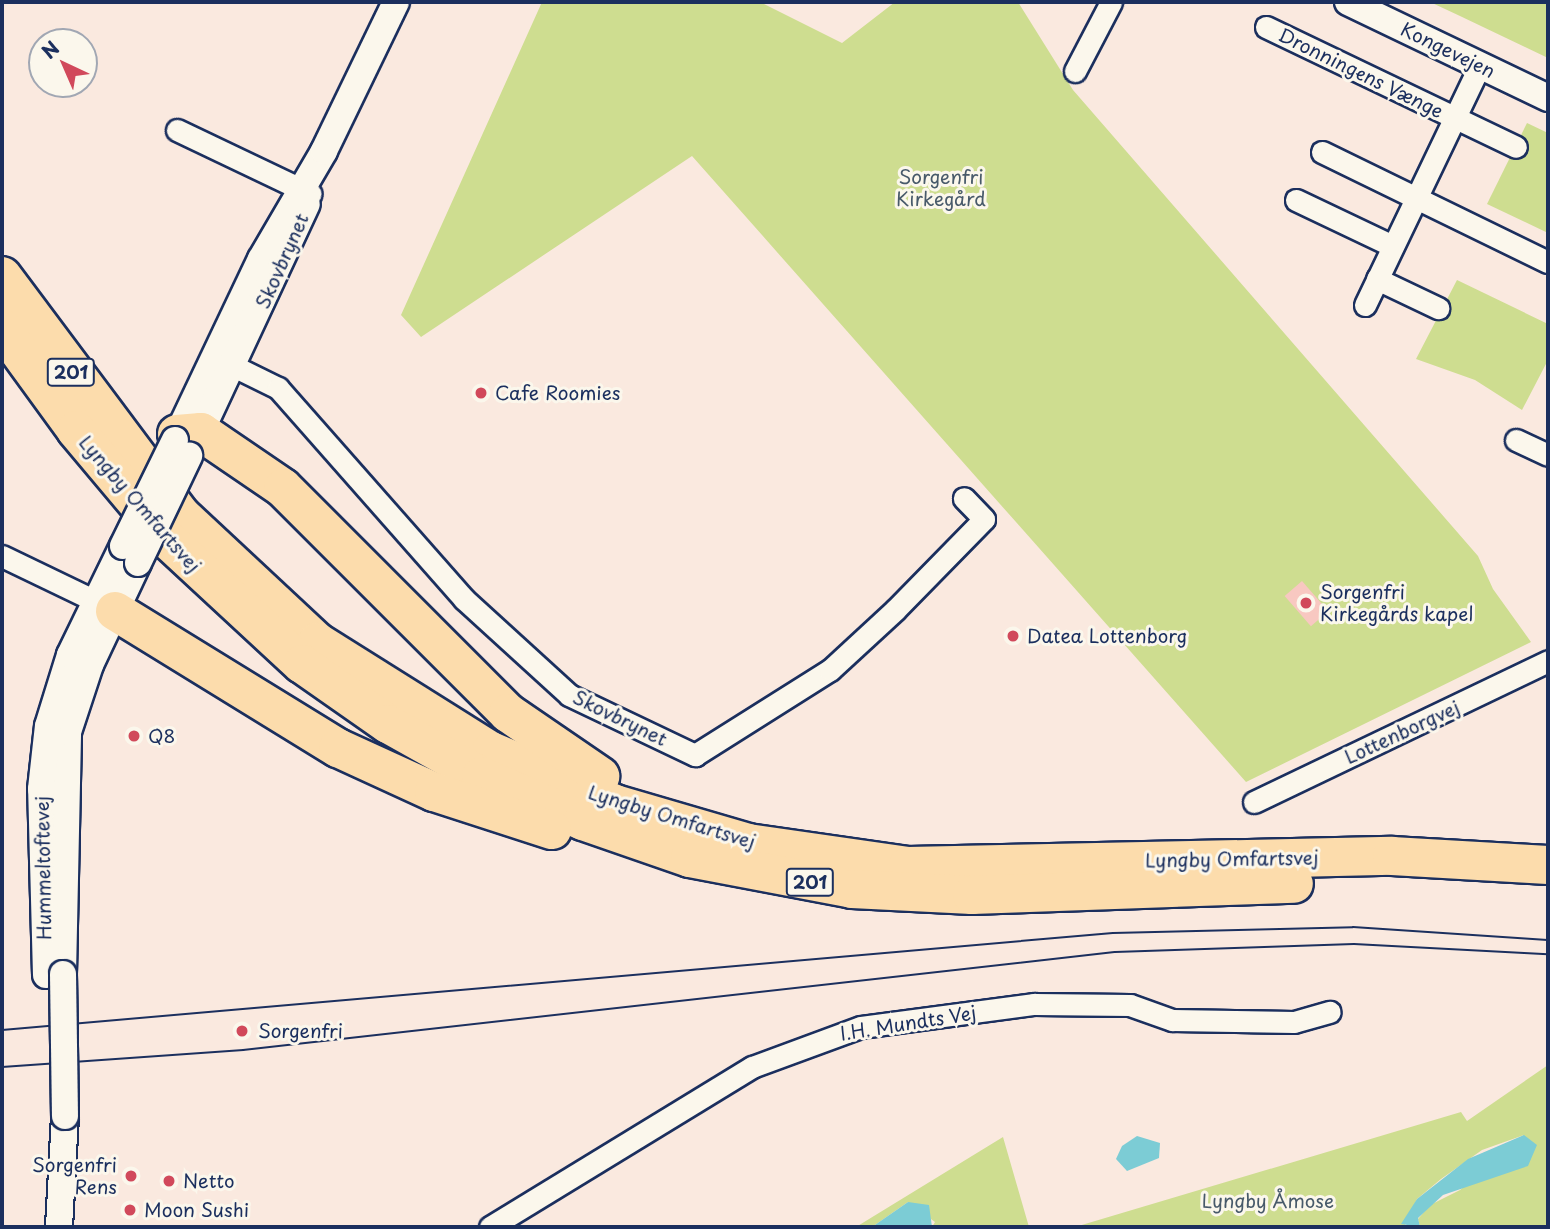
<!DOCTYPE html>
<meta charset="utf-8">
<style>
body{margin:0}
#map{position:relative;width:1550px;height:1229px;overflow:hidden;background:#fae9df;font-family:"Playpen Sans",sans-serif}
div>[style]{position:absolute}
.green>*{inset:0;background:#cedd90}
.water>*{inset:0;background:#7cccd5}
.building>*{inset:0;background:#f8c8c1;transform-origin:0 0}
.roads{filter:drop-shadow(2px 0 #1b2f5e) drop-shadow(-2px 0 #1b2f5e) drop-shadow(0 2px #1b2f5e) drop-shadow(0 -2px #1b2f5e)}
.minor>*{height:21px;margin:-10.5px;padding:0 10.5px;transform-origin:10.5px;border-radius:10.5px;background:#fbf7ec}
.tertiary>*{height:26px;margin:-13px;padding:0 13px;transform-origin:13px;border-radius:13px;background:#fbf7ec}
.motorway>*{height:38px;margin:-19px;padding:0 19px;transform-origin:19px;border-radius:19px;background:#fcdcac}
.tram>*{height:2px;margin:-1px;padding:0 1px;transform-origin:1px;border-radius:1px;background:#1b2f5e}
.bridges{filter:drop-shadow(2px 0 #1b2f5e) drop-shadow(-2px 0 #1b2f5e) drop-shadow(0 2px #1b2f5e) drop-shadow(0 -2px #1b2f5e)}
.tertiary-bridge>*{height:26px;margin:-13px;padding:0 13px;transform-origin:13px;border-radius:13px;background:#fbf7ec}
.dots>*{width:19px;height:19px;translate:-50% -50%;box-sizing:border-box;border:4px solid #fbf7ec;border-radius:50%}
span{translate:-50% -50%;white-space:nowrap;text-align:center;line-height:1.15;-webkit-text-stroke:6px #fbf7ec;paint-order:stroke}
.shield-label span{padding:2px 5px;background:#fbf7ec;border:2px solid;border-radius:5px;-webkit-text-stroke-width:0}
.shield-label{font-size:18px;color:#1b2f5e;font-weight:700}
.street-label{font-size:19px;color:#1b2f5e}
.park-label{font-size:19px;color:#485a6a}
.poi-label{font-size:19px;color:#1b2f5e}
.left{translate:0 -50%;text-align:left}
.right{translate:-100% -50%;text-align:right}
.frame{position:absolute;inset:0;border:4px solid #1b2f5e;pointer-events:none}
.north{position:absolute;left:28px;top:28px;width:70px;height:70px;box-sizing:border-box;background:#fbf7ec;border:2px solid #a1a7b3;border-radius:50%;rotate:316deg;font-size:19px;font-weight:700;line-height:28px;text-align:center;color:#1b2f5e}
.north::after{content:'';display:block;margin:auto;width:24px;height:32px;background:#d1495b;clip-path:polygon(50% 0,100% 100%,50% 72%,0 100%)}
</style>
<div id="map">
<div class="green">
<div style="clip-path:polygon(542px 2px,760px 2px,842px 43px,895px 2px,1018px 2px,1073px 90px,1478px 556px,1493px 589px,1531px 642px,1246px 782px,692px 156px,421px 337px,401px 315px)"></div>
<div style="clip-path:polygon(1430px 2px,1548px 2px,1548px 58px,1460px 16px)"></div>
<div style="clip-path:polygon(1527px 123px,1548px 133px,1548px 233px,1487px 204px)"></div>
<div style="clip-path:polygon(1457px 280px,1548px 324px,1548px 360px,1522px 410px,1475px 380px,1416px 359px)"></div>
<div style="clip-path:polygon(1548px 1065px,1548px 1227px,1420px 1227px,1418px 1219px,1430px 1205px,1460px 1190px,1524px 1135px,1482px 1150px,1441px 1179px,1417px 1199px,1404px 1227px,1075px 1227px,1461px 1112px,1467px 1121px)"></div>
<div style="clip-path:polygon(1003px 1137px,1029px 1227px,932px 1227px,935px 1222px,908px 1202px,872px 1227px,856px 1227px)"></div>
</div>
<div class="water">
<div style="clip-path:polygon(1524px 1135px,1537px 1145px,1528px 1166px,1443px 1195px,1418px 1218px,1420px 1227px,1401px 1224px,1417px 1199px,1468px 1159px)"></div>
<div style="clip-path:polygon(1137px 1136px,1160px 1143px,1159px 1158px,1127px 1171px,1116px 1159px,1122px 1146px)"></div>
<div style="clip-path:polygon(908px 1202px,929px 1205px,932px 1227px,872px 1227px)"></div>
</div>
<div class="building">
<div style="left:1302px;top:581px;width:40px;height:23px;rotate:49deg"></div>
</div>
<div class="roads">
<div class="minor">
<div style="left:1266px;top:27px;width:277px;rotate:25.6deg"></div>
<div style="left:1075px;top:71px;width:78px;rotate:-62.4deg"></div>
<div style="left:177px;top:130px;width:148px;rotate:25.5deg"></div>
<div style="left:1322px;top:152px;width:251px;rotate:26deg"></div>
<div style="left:1296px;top:200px;width:107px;rotate:25.4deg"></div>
<div style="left:1377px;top:279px;width:68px;rotate:25.4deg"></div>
<div style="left:1365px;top:305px;width:266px;rotate:-64.4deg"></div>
<div style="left:217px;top:358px;width:68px;rotate:26.2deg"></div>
<div style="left:278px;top:388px;width:281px;rotate:48.6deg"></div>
<div style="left:464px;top:599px;width:142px;rotate:42.4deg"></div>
<div style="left:569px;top:695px;width:140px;rotate:25.5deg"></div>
<div style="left:695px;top:755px;width:160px;rotate:-32.2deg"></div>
<div style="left:830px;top:670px;width:88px;rotate:-42.7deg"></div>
<div style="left:895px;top:610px;width:127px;rotate:-45.6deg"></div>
<div style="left:984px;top:519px;width:29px;rotate:-134deg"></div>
<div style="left:1516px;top:440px;width:35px;rotate:25deg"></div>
<div style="left:2px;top:556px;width:120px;rotate:25.7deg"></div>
<div style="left:1254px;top:802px;width:326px;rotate:-25.6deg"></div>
<div style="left:490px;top:1227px;width:307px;rotate:-31.4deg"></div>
<div style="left:752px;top:1067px;width:116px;rotate:-20.2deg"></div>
<div style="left:861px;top:1027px;width:175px;rotate:-7.6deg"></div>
<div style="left:1034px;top:1004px;width:96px;rotate:0.6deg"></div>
<div style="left:1130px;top:1005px;width:45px;rotate:19.7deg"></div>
<div style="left:1172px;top:1020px;width:122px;rotate:0.9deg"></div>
<div style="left:1294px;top:1022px;width:37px;rotate:-16deg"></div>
</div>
<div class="tertiary">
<div style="left:1348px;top:2px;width:222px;rotate:25.6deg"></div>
<div style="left:175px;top:440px;width:200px;rotate:-64.6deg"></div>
<div style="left:261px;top:259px;width:125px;rotate:-59.7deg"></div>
<div style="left:324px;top:151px;width:165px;rotate:-64.2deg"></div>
<div style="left:193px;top:448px;width:269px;rotate:-65deg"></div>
<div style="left:63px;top:974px;width:242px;rotate:-88.8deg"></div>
<div style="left:68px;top:732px;width:71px;rotate:-71.8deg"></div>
<div style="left:90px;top:665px;width:113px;rotate:-64.8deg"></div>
<div style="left:46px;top:975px;width:186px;rotate:-91.5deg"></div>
<div style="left:41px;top:789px;width:63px;rotate:-83.7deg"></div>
<div style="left:48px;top:726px;width:74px;rotate:-72.8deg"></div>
<div style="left:70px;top:655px;width:121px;rotate:-64.1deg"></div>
<div style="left:59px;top:1227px;width:111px;rotate:-86.9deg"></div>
</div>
<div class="motorway">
<div style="left:2px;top:276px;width:299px;rotate:53.2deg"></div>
<div style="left:181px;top:515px;width:186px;rotate:43deg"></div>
<div style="left:317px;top:642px;width:205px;rotate:32.1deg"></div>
<div style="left:491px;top:751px;width:135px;rotate:23.1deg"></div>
<div style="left:615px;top:804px;width:139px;rotate:16.3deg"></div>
<div style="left:748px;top:843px;width:162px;rotate:8.2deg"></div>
<div style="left:908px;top:866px;width:484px;rotate:-1.2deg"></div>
<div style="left:1392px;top:856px;width:156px;rotate:3.3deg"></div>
<div style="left:2px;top:328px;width:126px;rotate:54deg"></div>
<div style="left:76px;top:430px;width:145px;rotate:50deg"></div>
<div style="left:169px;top:541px;width:181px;rotate:42.8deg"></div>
<div style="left:302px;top:664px;width:105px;rotate:34.9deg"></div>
<div style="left:388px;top:724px;width:107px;rotate:29.2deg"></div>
<div style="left:481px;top:776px;width:111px;rotate:23.8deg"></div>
<div style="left:583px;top:821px;width:113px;rotate:19.1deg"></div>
<div style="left:690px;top:858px;width:165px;rotate:10.8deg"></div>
<div style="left:852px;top:889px;width:120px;rotate:2.9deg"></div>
<div style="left:972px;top:895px;width:322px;rotate:-2deg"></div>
<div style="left:177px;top:434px;width:24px;rotate:-5deg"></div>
<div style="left:201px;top:432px;width:99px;rotate:34.3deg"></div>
<div style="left:283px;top:488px;width:318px;rotate:45deg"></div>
<div style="left:508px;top:713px;width:112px;rotate:34.4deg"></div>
<div style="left:115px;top:611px;width:262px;rotate:31.6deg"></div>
<div style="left:338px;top:748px;width:106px;rotate:24.6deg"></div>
<div style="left:434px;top:792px;width:124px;rotate:17.9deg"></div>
</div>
</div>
<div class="tram">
<div style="left:2px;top:1030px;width:1115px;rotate:-4.99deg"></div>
<div style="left:1113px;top:933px;width:240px;rotate:-1.4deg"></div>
<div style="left:1353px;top:927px;width:195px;rotate:3.8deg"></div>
<div style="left:2px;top:1067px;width:242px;rotate:-4deg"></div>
<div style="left:243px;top:1050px;width:877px;rotate:-6.41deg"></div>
<div style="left:1115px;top:952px;width:239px;rotate:-1.9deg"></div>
<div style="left:1354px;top:944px;width:194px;rotate:3deg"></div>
</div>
<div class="bridges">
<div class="tertiary-bridge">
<div style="left:123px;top:546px;width:118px;rotate:-63.9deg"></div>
<div style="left:138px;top:563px;width:119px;rotate:-64.5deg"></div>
<div style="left:63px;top:974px;width:142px;rotate:89.2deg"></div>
</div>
</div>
<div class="dots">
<div style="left:481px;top:393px;background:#d1495b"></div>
<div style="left:1306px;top:603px;background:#d1495b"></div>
<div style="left:1013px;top:636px;background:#d1495b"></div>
<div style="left:134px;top:736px;background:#d1495b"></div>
<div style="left:242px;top:1031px;background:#d1495b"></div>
<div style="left:131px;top:1176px;background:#d1495b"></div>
<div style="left:169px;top:1181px;background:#d1495b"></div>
<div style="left:130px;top:1210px;background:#d1495b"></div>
</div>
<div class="shield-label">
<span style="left:71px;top:372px">201</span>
<span style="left:810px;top:882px">201</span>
</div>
<div class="street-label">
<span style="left:1448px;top:50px;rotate:26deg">Kongevejen</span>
<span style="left:1361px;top:73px;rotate:26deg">Dronningens Vænge</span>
<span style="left:282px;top:261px;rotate:-66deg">Skovbrynet</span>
<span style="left:140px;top:504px;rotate:49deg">Lyngby Omfartsvej</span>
<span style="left:620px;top:718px;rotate:26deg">Skovbrynet</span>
<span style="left:1402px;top:732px;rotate:-25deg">Lottenborgvej</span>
<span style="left:672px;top:817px;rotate:17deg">Lyngby Omfartsvej</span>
<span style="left:1232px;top:859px;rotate:-1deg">Lyngby Omfartsvej</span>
<span style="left:43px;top:868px;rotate:-91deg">Hummeltoftevej</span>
<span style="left:908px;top:1023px;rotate:-9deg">I.H. Mundts Vej</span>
</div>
<div class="park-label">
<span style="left:941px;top:188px">Sorgenfri<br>Kirkegård</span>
<span style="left:1268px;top:1201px">Lyngby Åmose</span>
</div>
<div class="poi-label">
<span class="left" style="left:495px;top:393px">Cafe Roomies</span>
<span class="left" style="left:1320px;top:603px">Sorgenfri<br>Kirkegårds kapel</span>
<span class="left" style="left:1027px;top:636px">Datea Lottenborg</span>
<span class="left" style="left:148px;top:736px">Q8</span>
<span class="left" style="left:258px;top:1031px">Sorgenfri</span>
<span class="right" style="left:117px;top:1176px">Sorgenfri<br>Rens</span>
<span class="left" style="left:183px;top:1181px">Netto</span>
<span class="left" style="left:144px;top:1210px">Moon Sushi</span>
</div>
<div class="frame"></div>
<div class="north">N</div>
</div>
